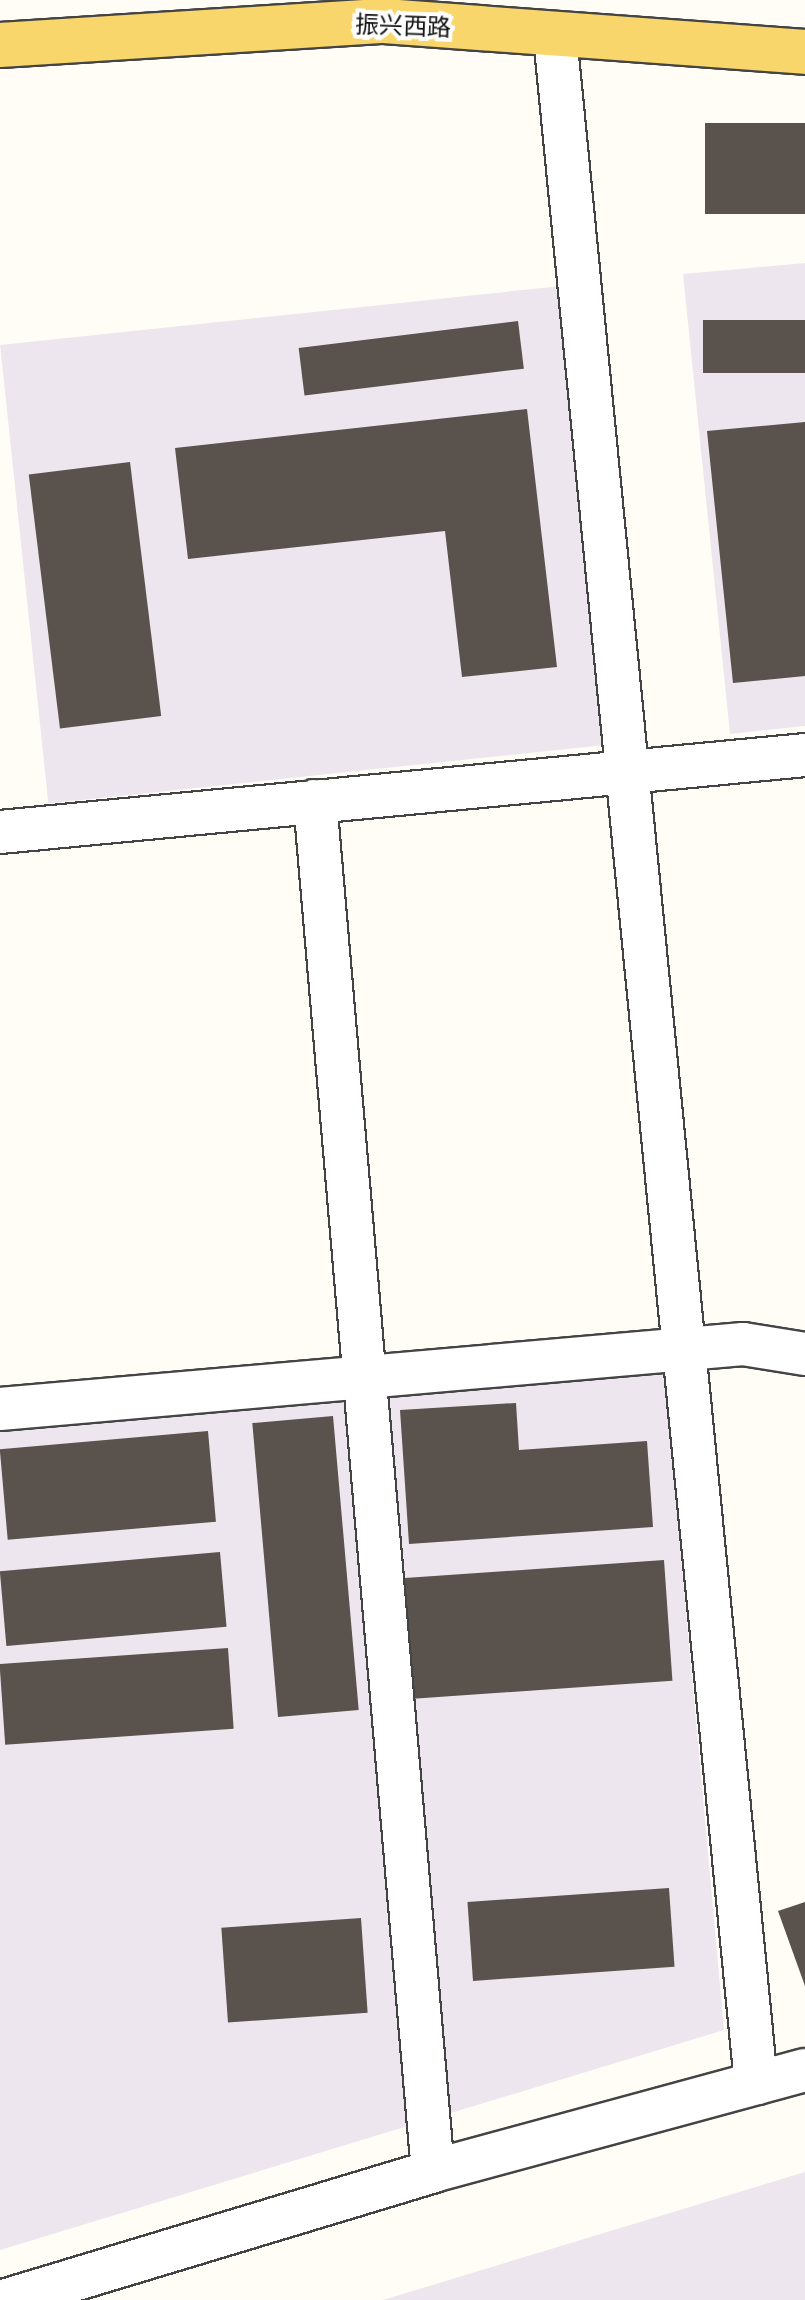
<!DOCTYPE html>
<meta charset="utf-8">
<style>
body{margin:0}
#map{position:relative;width:805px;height:2300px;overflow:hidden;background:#fffdf5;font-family:"PT Serif","Noto Sans SC",serif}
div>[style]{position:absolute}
.industrial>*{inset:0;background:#eee6ef;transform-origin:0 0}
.building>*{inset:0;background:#5a524d;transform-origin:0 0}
.roads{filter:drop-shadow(2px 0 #444) drop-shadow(-2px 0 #444) drop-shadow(0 2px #444) drop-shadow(0 -2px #444)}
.minor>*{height:42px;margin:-21px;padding:0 21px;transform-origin:21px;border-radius:21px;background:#fff}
.major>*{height:44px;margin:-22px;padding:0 22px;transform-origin:22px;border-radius:22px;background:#f9d66b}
span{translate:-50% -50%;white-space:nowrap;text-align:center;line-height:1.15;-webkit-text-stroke:8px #fff;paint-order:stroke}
.street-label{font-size:24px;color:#111}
</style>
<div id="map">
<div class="industrial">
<div style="clip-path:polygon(805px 263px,805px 726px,730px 734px,683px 274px)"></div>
<div style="left:571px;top:285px;width:461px;height:574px;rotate:84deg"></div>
<div style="clip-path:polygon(664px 1367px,724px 2030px,0 2250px,0 1423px)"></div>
<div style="clip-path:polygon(805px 2172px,805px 2300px,383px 2300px)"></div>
</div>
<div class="building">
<div style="left:805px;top:123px;width:91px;height:100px;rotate:90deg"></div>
<div style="left:805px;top:320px;width:53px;height:102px;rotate:90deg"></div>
<div style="left:518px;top:321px;width:48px;height:221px;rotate:83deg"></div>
<div style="clip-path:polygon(527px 409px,557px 667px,462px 677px,445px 531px,188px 559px,175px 448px)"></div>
<div style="clip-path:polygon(805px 422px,805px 676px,733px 683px,707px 431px)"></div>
<div style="left:130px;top:462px;width:256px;height:102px;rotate:83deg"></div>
<div style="clip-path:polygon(516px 1403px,519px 1450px,647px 1441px,653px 1527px,409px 1544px,400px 1410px)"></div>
<div style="left:333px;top:1416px;width:295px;height:81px;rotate:85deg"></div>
<div style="left:208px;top:1431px;width:91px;height:209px;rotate:85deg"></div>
<div style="left:220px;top:1552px;width:75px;height:221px;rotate:85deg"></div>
<div style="left:664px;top:1560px;width:121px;height:267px;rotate:86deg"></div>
<div style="left:228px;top:1648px;width:81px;height:229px;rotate:86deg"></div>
<div style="left:669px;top:1888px;width:79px;height:202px;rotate:86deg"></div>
<div style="clip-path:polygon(805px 1902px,805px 1986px,778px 1911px)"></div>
<div style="left:361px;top:1918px;width:95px;height:140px;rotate:86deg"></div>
</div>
<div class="roads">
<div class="minor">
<div style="left:555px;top:36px;width:2057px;rotate:84.39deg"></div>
<div style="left:315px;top:801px;width:1375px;rotate:85.08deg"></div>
<div style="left:0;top:832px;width:809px;rotate:-5.46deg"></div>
<div style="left:0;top:1409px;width:746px;rotate:-5deg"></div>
<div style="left:743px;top:1344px;width:63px;rotate:9.2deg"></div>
<div style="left:7px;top:2300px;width:445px;rotate:-16.8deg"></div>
<div style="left:433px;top:2171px;width:385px;rotate:-15.2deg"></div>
</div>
<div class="major">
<div style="left:0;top:45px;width:385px;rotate:-3.6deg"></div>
<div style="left:384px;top:21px;width:422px;rotate:4.2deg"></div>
</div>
</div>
<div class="street-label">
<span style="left:403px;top:26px;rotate:2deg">振兴西路</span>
</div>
</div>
